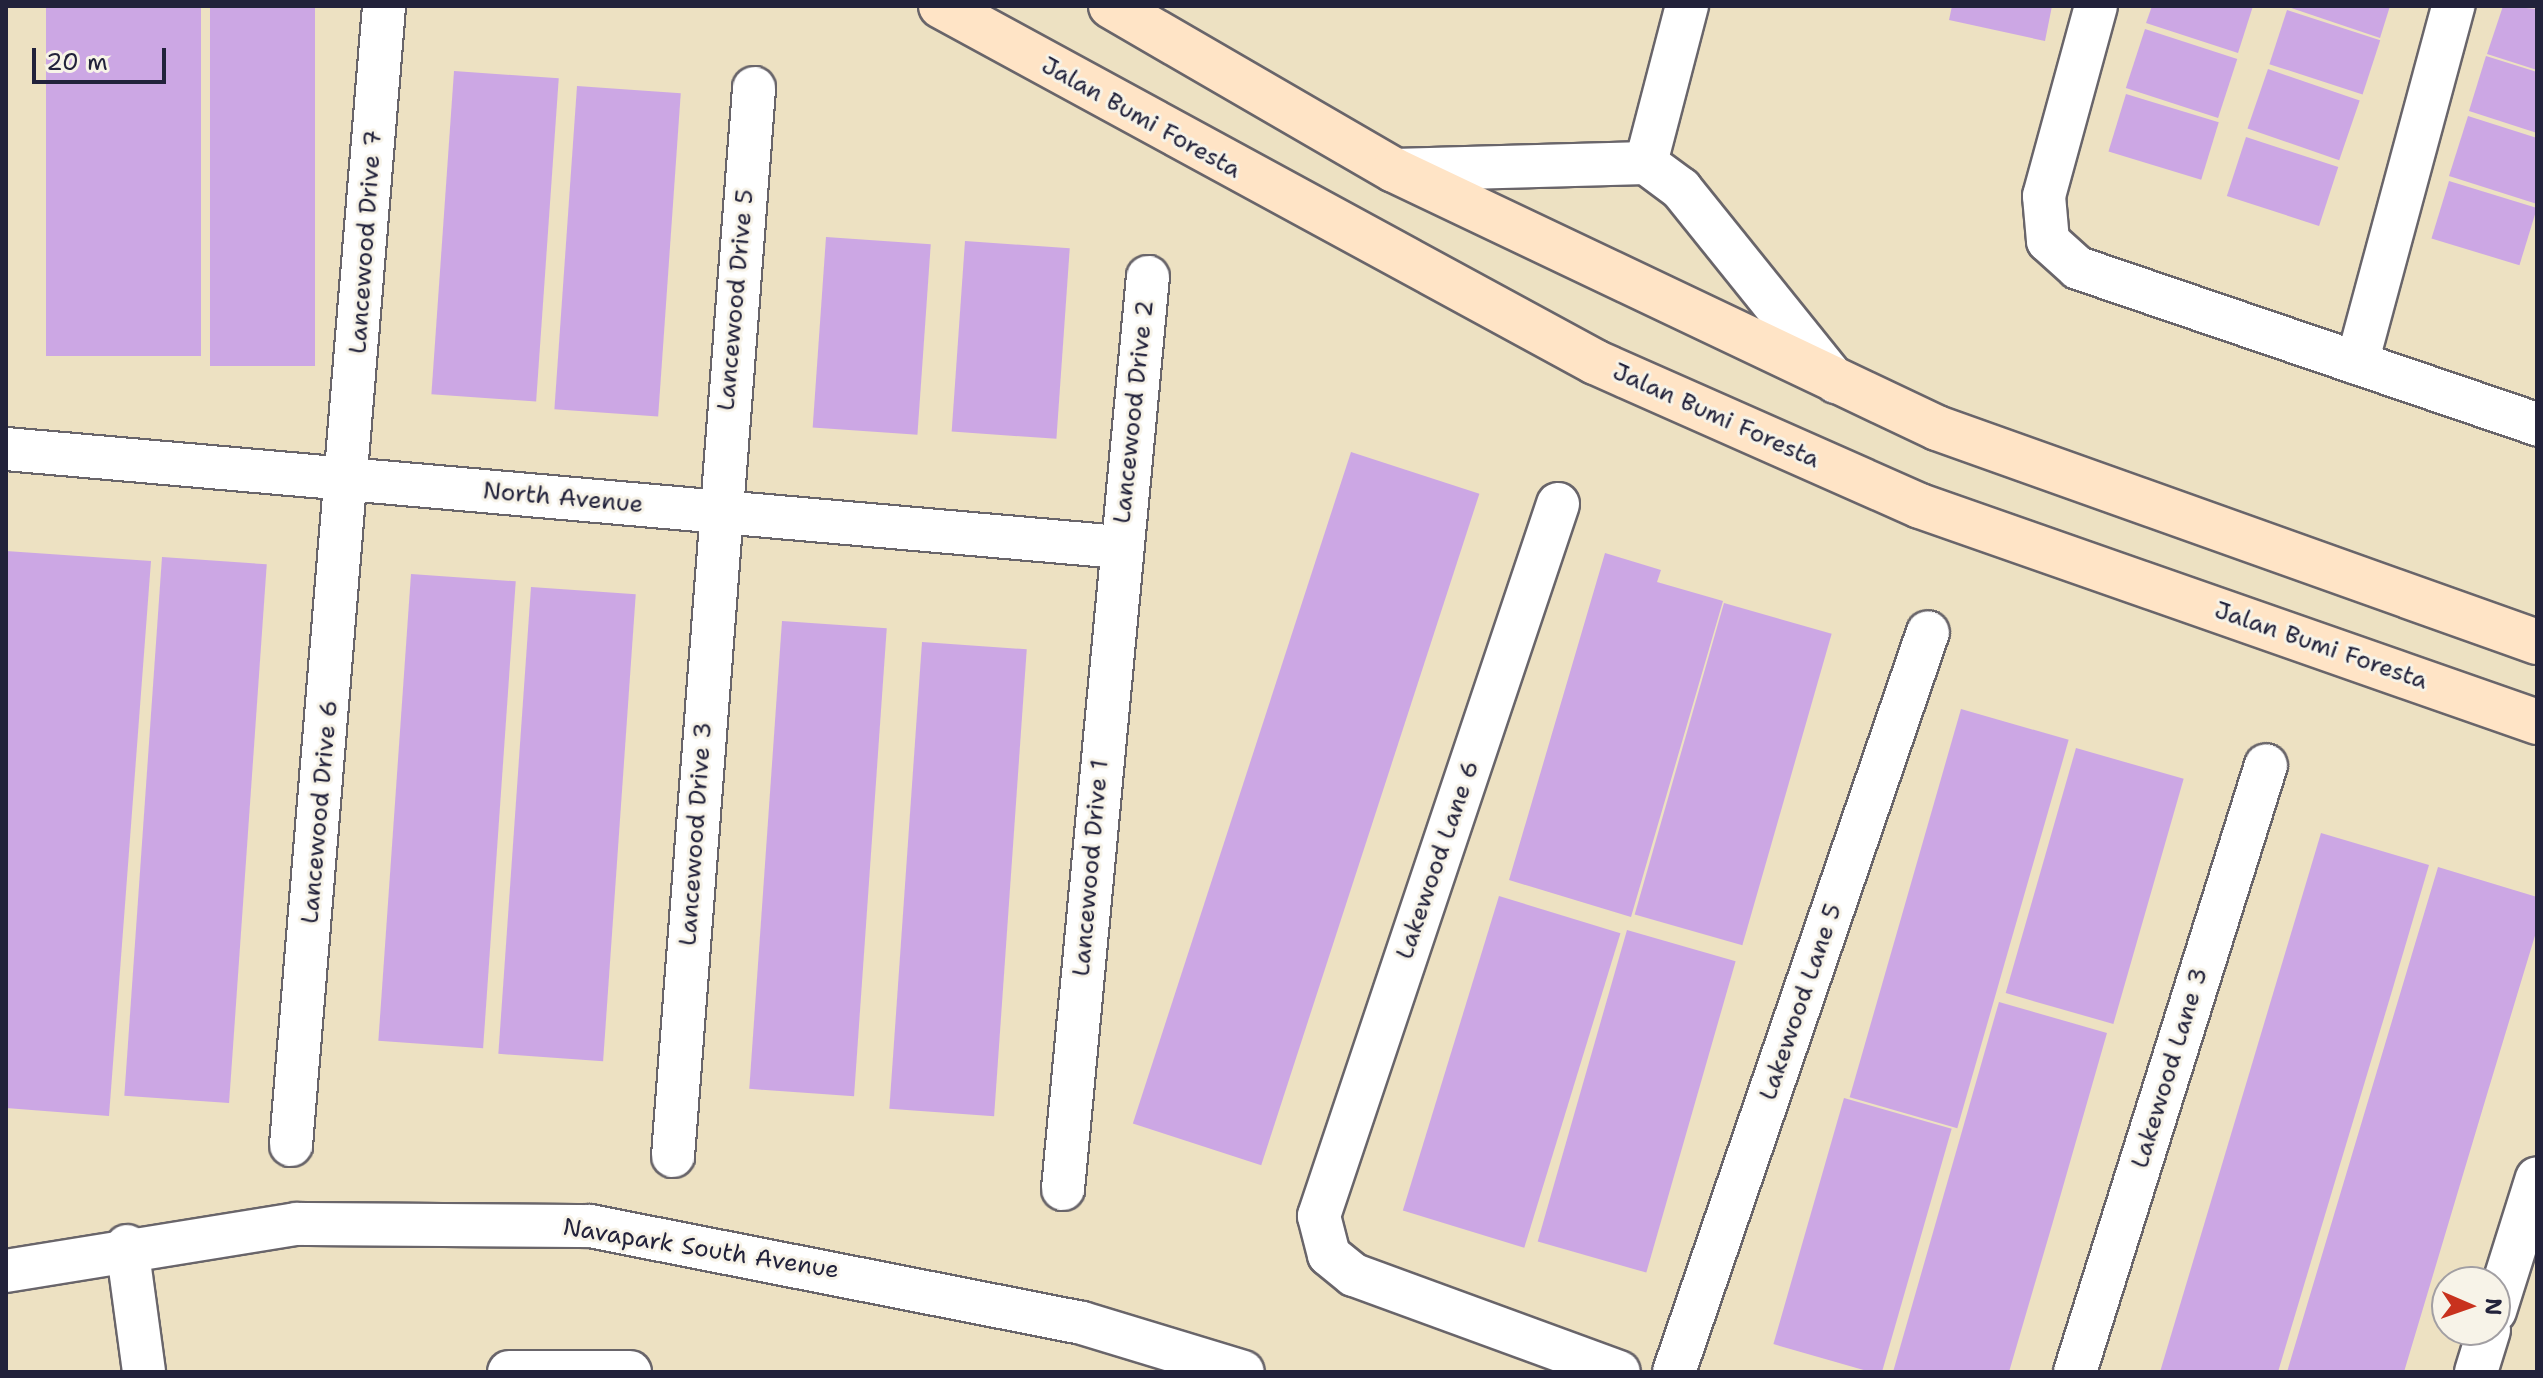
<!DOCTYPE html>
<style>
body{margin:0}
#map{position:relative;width:2543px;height:1378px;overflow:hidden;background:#ede1c2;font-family:"Shantell Sans",sans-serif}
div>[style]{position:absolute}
.building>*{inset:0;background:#cca7e4;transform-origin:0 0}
.roads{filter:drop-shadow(2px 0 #69656a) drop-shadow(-2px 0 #69656a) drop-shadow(0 2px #69656a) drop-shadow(0 -2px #69656a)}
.street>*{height:42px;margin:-21px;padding:0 21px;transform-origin:21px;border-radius:21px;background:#fff}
.secondary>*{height:44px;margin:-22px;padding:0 22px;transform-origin:22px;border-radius:22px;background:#ffe4c6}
span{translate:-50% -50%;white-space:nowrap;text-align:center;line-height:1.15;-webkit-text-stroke:6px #f7f3e8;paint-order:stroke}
.street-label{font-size:24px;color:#22223b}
.frame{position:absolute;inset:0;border:8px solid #22223b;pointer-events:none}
.north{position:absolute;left:2431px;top:1266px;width:80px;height:80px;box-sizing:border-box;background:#f7f3e8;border:2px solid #a29fa3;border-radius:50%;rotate:92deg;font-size:22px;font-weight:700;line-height:32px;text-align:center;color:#22223b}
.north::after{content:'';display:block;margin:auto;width:28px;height:36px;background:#c8321e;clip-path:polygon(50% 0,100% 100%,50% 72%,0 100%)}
.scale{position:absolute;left:32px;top:48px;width:134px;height:36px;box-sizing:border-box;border:4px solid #22223b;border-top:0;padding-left:10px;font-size:24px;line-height:28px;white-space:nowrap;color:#22223b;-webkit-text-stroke:6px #f7f3e8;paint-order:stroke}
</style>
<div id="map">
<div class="building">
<div style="left:46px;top:6px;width:155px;height:350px"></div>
<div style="left:210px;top:6px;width:105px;height:360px"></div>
<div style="clip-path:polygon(1952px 6px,2052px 6px,2045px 41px,1949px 20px)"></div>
<div style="clip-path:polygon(2152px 6px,2253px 6px,2238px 53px,2146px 23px)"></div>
<div style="clip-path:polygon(2285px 6px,2390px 6px,2380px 38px)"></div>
<div style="clip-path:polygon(2503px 6px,2537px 9px,2537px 70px,2487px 54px)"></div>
<div style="left:2287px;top:10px;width:98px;height:57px;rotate:18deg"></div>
<div style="left:2145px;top:29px;width:97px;height:62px;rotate:18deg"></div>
<div style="clip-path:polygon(2486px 56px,2537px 72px,2537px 133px,2469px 111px)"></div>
<div style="left:2268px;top:69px;width:97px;height:63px;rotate:19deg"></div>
<div style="left:454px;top:71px;width:105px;height:324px;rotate:4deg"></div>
<div style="left:577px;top:86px;width:104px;height:324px;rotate:4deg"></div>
<div style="left:2126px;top:94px;width:97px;height:60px;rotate:17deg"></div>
<div style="clip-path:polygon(2468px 116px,2537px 138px,2537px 204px,2449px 176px)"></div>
<div style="left:2246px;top:137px;width:97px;height:62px;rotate:18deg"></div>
<div style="left:2449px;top:181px;width:92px;height:60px;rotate:17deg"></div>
<div style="left:826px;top:237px;width:105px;height:191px;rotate:4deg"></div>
<div style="left:965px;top:241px;width:105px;height:191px;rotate:4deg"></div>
<div style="left:1351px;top:452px;width:135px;height:706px;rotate:18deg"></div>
<div style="clip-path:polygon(6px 551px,151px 561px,109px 1116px,6px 1108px)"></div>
<div style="clip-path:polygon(1605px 553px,1661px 570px,1657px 582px,1723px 601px,1631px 917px,1509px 880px)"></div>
<div style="left:162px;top:557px;width:105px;height:540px;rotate:4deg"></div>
<div style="left:411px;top:574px;width:105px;height:468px;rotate:4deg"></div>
<div style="left:531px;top:587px;width:105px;height:468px;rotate:4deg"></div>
<div style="left:1724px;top:603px;width:112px;height:324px;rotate:16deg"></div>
<div style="left:782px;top:621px;width:105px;height:469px;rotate:4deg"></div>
<div style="left:922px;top:642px;width:105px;height:468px;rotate:4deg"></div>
<div style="left:1961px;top:709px;width:112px;height:404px;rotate:16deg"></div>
<div style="left:2076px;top:748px;width:112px;height:255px;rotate:16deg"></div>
<div style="clip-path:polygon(2321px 833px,2429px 865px,2392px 991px,2278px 1372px,2160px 1372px)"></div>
<div style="clip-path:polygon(2438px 867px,2537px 897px,2537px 929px,2488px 1091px,2404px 1372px,2287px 1372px)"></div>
<div style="left:1499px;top:896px;width:127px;height:329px;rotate:17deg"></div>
<div style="left:1627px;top:930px;width:113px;height:324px;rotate:16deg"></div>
<div style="clip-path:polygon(1999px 1002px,2107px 1033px,2052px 1225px,2009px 1372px,1893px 1372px)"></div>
<div style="left:1844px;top:1098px;width:112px;height:256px;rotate:16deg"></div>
</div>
<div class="roads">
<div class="street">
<div style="left:2096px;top:6px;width:197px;rotate:105.3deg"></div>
<div style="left:2044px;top:196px;width:45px;rotate:84.9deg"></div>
<div style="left:2048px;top:241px;width:40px;rotate:42deg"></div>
<div style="left:2078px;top:268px;width:485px;rotate:18.8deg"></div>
<div style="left:1646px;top:163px;width:162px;rotate:-75.4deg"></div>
<div style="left:1394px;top:170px;width:252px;rotate:-1.6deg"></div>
<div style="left:1646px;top:163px;width:44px;rotate:36.6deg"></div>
<div style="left:1681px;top:189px;width:248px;rotate:51.2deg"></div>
<div style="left:2357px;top:363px;width:370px;rotate:-74.9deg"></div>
<div style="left:6px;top:449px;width:1118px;rotate:5.03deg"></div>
<div style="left:1558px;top:504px;width:751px;rotate:108.56deg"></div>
<div style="left:1319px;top:1216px;width:40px;rotate:75.6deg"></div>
<div style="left:1329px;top:1255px;width:32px;rotate:39deg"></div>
<div style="left:1354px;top:1275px;width:282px;rotate:20.1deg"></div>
<div style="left:291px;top:1145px;width:1143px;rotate:-85.33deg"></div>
<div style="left:673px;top:1156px;width:1071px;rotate:-85.66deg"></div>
<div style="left:1063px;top:1189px;width:916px;rotate:-84.68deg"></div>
<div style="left:127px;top:1246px;width:127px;rotate:82.3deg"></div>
<div style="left:6px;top:1271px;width:294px;rotate:-9.2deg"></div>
<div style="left:296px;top:1224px;width:294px;rotate:0.4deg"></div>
<div style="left:590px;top:1226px;width:501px;rotate:11.15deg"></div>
<div style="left:1082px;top:1323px;width:168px;rotate:16.9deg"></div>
<div style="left:2495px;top:1311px;width:139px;rotate:-72.5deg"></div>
<div style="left:509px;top:1372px;width:121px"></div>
<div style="left:1674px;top:1372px;width:782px;rotate:-71.06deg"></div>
<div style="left:2075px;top:1372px;width:636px;rotate:-72.53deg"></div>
<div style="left:2476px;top:1372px;width:44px;rotate:-72.8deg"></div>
</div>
<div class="secondary">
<div style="left:941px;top:6px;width:745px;rotate:28.56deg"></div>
<div style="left:1595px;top:362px;width:355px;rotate:23.9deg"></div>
<div style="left:1920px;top:506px;width:654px;rotate:19.29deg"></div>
<div style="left:1111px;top:6px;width:327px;rotate:30.1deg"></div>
<div style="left:1394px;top:170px;width:601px;rotate:25.41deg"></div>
<div style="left:1937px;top:428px;width:637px;rotate:19.63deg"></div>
</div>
</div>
<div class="street-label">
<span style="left:1141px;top:118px;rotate:29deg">Jalan Bumi Foresta</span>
<span style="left:366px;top:242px;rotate:-86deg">Lancewood Drive 7</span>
<span style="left:736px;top:300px;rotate:-85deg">Lancewood Drive 5</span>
<span style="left:1134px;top:412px;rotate:-84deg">Lancewood Drive 2</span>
<span style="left:1716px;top:416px;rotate:24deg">Jalan Bumi Foresta</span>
<span style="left:563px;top:498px;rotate:5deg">North Avenue</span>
<span style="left:2321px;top:646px;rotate:19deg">Jalan Bumi Foresta</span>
<span style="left:320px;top:812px;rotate:-85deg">Lancewood Drive 6</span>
<span style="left:696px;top:834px;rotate:-86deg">Lancewood Drive 3</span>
<span style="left:1438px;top:860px;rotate:-71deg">Lakewood Lane 6</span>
<span style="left:1091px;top:868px;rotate:-85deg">Lancewood Drive 1</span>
<span style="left:1801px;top:1002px;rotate:-71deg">Lakewood Lane 5</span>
<span style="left:2170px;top:1068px;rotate:-73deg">Lakewood Lane 3</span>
<span style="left:701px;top:1249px;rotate:9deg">Navapark South Avenue</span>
</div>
<div class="frame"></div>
<div class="north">N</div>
<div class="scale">20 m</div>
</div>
